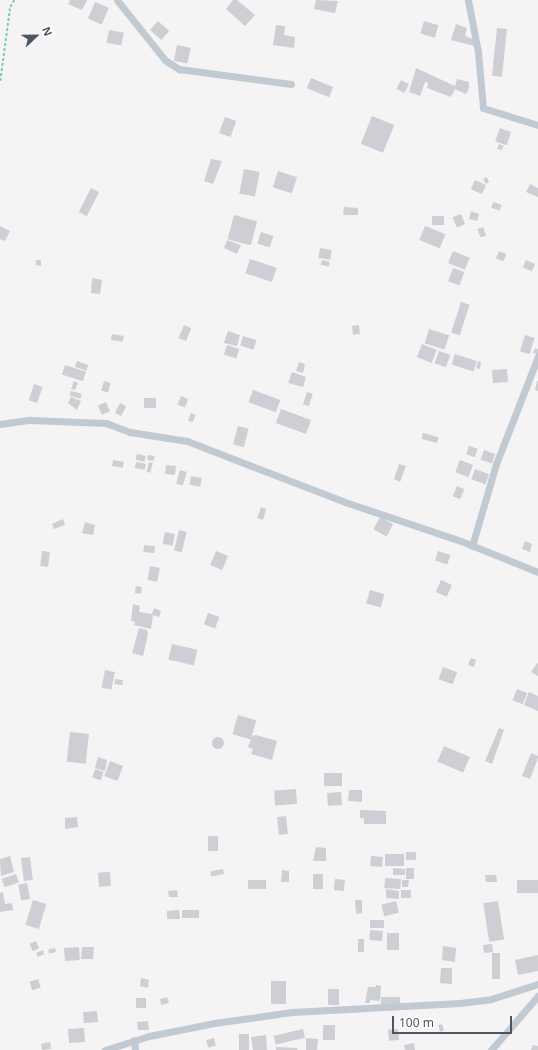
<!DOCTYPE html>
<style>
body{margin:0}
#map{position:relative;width:538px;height:1050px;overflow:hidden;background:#f5f3f3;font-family:"Noto Sans",sans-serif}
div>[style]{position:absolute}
.building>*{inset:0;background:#cdcfd5;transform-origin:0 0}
.round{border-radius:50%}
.path>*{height:1.5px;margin-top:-0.75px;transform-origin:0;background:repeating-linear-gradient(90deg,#7ad0a6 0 3px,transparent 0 5px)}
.street>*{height:7px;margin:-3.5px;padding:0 3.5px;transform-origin:3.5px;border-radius:3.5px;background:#c1cad2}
span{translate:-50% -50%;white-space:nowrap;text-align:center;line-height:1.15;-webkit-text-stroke:4px #fff;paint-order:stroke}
.north{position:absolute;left:16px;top:16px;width:40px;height:40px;-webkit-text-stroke:3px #fff;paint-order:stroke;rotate:68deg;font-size:11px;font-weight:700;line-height:16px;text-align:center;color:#4a5661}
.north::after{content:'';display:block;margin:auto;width:14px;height:18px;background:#4a5661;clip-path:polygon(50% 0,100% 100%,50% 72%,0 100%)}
.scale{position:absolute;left:392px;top:1016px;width:120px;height:18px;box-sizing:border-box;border:2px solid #4a5661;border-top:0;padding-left:5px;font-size:12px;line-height:14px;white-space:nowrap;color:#4a5661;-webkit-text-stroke:3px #fff;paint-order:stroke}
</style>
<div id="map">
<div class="building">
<div style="clip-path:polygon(70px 0,87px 0,82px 10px,68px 4px)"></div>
<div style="clip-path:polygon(233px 0,237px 0,255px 15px,245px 26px,226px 9px)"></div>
<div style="clip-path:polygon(316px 0,338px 1px,335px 13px,314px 9px)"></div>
<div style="left:95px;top:2px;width:15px;height:18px;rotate:23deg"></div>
<div style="left:158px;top:21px;width:15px;height:12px;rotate:42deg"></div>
<div style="left:424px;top:21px;width:15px;height:13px;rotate:16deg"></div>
<div style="clip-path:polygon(456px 24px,467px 28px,465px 36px,473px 39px,474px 46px,451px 40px)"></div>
<div style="clip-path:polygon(276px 25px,285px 26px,284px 35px,295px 37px,294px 48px,273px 45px)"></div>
<div style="left:497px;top:28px;width:10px;height:48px;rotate:6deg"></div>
<div style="left:109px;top:30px;width:15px;height:13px;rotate:11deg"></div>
<div style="left:177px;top:45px;width:14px;height:16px;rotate:12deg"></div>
<div style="clip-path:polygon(416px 68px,455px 86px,457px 79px,469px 82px,469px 88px,466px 94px,455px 89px,451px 97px,427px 88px,428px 83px,425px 82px,420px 96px,409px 92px)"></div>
<div style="left:311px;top:78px;width:24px;height:11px;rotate:22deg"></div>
<div style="left:401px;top:80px;width:9px;height:10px;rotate:27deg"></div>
<div style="left:372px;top:116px;width:24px;height:30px;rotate:22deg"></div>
<div style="left:225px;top:117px;width:12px;height:17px;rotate:20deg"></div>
<div style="left:500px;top:128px;width:12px;height:14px;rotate:20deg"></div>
<div style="left:499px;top:144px;width:5px;height:5px;rotate:22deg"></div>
<div style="clip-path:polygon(211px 159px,222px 161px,213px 184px,204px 181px)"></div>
<div style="left:244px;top:169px;width:16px;height:25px;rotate:11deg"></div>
<div style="left:278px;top:171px;width:20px;height:17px;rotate:18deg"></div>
<div style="clip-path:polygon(487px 177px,489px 182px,486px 184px,483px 179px)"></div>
<div style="left:475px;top:180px;width:12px;height:10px;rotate:24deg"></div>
<div style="clip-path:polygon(530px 184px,538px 188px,538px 197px,526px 192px)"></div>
<div style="left:91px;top:188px;width:9px;height:27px;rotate:27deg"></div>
<div style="left:493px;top:202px;width:9px;height:6px;rotate:18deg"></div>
<div style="clip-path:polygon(344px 207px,358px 208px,358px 215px,343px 215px)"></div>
<div style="clip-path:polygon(471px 211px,479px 214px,477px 221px,469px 219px)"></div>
<div style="left:461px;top:214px;width:11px;height:9px;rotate:68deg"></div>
<div style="left:234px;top:215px;width:24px;height:25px;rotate:15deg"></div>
<div style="left:432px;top:216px;width:12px;height:9px"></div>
<div style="clip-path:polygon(0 226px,10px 231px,5px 241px,0 239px)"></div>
<div style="left:425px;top:226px;width:22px;height:15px;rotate:22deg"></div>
<div style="left:483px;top:227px;width:9px;height:6px;rotate:69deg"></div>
<div style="left:261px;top:232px;width:13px;height:12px;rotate:18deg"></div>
<div style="clip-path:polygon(227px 240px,241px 245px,237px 254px,224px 248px)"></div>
<div style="left:320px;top:248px;width:12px;height:10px;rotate:9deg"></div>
<div style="left:453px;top:251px;width:18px;height:13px;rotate:22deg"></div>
<div style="left:499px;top:251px;width:8px;height:8px;rotate:23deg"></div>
<div style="left:250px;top:259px;width:28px;height:15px;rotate:18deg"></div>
<div style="clip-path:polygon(36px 260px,41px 260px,41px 266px,36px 265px)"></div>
<div style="left:322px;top:260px;width:8px;height:5px;rotate:14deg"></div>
<div style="left:526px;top:260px;width:10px;height:8px;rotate:24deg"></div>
<div style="left:453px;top:268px;width:12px;height:14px;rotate:20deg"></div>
<div style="clip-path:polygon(92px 278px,102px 280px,100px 294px,91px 293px)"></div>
<div style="left:461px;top:302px;width:9px;height:32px;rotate:18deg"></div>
<div style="left:184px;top:325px;width:8px;height:14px;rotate:23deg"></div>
<div style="left:359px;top:325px;width:9px;height:7px;rotate:84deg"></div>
<div style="left:429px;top:329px;width:21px;height:15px;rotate:17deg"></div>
<div style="clip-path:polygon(228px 331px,240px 335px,237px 346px,224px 343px)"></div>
<div style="left:112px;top:334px;width:12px;height:6px;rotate:9deg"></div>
<div style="left:525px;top:335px;width:10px;height:17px;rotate:17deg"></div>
<div style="left:243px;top:336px;width:14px;height:10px;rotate:17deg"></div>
<div style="left:422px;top:344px;width:16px;height:14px;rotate:22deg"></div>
<div style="left:227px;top:345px;width:13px;height:10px;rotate:18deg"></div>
<div style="clip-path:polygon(535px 348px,538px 349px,538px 355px,533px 353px)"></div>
<div style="left:439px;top:351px;width:12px;height:13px;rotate:20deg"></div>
<div style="left:455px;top:354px;width:23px;height:11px;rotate:18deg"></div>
<div style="left:77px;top:361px;width:12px;height:6px;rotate:20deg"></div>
<div style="clip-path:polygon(478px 361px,481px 362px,480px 369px,476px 368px)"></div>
<div style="clip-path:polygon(299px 362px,305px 364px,303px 373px,296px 371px)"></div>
<div style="left:65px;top:365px;width:22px;height:10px;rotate:18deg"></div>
<div style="left:507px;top:369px;width:13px;height:15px;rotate:86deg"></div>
<div style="clip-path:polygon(292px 372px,306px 377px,303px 387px,288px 383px)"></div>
<div style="clip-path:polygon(74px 381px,78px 383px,75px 390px,71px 389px)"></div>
<div style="left:104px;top:381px;width:7px;height:10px;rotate:16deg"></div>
<div style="clip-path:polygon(537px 381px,538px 381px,538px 391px,535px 390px)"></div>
<div style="left:34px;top:384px;width:9px;height:17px;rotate:18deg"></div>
<div style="left:253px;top:390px;width:29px;height:13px;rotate:20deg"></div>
<div style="left:71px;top:391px;width:11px;height:5px;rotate:15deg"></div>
<div style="left:307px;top:392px;width:6px;height:13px;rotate:18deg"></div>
<div style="left:181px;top:396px;width:8px;height:9px;rotate:23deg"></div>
<div style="clip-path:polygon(71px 397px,81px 401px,77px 410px,68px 403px)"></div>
<div style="left:144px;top:398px;width:12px;height:10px"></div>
<div style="left:106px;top:402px;width:10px;height:9px;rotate:66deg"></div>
<div style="left:120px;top:403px;width:7px;height:11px;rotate:27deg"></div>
<div style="left:281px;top:409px;width:32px;height:15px;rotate:20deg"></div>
<div style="left:191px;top:413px;width:5px;height:8px;rotate:22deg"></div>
<div style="left:238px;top:426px;width:11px;height:19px;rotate:15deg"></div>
<div style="left:423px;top:433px;width:16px;height:6px;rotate:15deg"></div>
<div style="left:469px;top:446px;width:9px;height:9px;rotate:18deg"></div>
<div style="left:484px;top:450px;width:12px;height:10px;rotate:20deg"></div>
<div style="left:137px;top:454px;width:9px;height:6px;rotate:13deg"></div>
<div style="clip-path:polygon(148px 455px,155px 456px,153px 461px,147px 460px)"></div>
<div style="left:113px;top:460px;width:11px;height:6px;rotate:10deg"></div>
<div style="left:460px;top:460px;width:14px;height:13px;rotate:21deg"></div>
<div style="left:136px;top:462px;width:10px;height:6px;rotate:11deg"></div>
<div style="left:149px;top:462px;width:4px;height:10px;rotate:14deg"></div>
<div style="clip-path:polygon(399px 464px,406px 466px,400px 482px,394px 479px)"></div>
<div style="left:166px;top:465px;width:10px;height:9px;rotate:6deg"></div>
<div style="left:475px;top:469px;width:15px;height:11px;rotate:20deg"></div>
<div style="left:180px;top:470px;width:7px;height:14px;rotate:16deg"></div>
<div style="left:191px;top:476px;width:11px;height:9px;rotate:10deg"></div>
<div style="left:457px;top:486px;width:8px;height:11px;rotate:23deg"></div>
<div style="clip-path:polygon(261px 507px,266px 509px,263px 520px,257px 518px)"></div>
<div style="left:380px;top:517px;width:15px;height:14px;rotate:28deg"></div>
<div style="clip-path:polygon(63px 519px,65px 525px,54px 529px,52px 524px)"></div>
<div style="clip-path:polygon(85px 522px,95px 525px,93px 535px,82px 533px)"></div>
<div style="left:179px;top:530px;width:8px;height:21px;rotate:14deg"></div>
<div style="left:165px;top:532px;width:10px;height:12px;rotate:11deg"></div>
<div style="clip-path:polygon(525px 541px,532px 544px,530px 552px,522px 549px)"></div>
<div style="left:144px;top:545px;width:11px;height:7px;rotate:5deg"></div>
<div style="left:42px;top:551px;width:8px;height:15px;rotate:7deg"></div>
<div style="left:216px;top:551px;width:13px;height:15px;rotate:23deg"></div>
<div style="left:438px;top:551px;width:13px;height:10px;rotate:18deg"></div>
<div style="left:150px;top:566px;width:10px;height:14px;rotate:11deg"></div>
<div style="left:441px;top:580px;width:12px;height:13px;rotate:24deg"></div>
<div style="left:136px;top:586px;width:6px;height:7px;rotate:9deg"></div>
<div style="left:370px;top:590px;width:15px;height:14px;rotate:16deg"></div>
<div style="clip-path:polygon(133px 604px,140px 606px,139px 612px,152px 614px,154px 608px,161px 611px,159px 617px,153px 615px,151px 629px,134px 625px,135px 622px,131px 621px)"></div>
<div style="left:208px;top:613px;width:12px;height:12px;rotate:20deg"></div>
<div style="clip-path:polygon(139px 628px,147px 630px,148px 634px,143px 656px,132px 653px)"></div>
<div style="left:172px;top:644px;width:26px;height:16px;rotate:13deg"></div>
<div style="clip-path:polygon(471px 658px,476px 660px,474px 667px,468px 665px)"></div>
<div style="clip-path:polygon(537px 663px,538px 664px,538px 676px,531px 672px)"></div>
<div style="left:443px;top:667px;width:15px;height:13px;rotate:20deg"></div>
<div style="left:105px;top:670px;width:10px;height:18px;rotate:11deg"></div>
<div style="left:115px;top:679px;width:8px;height:5px;rotate:7deg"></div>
<div style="left:517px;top:689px;width:11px;height:12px;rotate:22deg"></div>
<div style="clip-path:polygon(529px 692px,538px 696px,538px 711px,524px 705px)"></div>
<div style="left:238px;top:715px;width:19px;height:20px;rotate:16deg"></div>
<div style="clip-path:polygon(499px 728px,504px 730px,492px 764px,485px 761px)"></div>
<div style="left:70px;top:732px;width:19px;height:30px;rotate:6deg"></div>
<div style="clip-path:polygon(256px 735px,277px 741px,272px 760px,251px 754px,253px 749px,248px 747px,252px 736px)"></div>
<div class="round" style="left:212px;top:737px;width:12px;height:12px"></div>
<div style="left:444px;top:746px;width:28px;height:17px;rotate:23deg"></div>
<div style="clip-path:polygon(531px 753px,538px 756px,538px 758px,530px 779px,522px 776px)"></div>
<div style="clip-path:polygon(98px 757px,107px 760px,105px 771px,95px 768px)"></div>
<div style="left:110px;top:761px;width:14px;height:16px;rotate:21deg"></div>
<div style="left:95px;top:769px;width:9px;height:9px;rotate:18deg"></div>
<div style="left:324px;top:773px;width:18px;height:13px"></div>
<div style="left:296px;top:789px;width:15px;height:22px;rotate:86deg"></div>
<div style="clip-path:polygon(349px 790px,362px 790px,362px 802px,348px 801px)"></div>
<div style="left:341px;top:792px;width:13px;height:14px;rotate:86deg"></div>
<div style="clip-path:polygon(360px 810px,386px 811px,386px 824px,364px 824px,364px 818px,360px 818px)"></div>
<div style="left:286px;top:816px;width:18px;height:9px;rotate:84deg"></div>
<div style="clip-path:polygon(77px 817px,78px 827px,65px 829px,65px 818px)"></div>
<div style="left:208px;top:836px;width:10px;height:15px"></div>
<div style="clip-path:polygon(316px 847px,326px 848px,326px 861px,313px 861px)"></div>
<div style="left:406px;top:852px;width:10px;height:8px"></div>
<div style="left:385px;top:854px;width:19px;height:12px"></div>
<div style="clip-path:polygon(10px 856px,14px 872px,1px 876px,0 859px)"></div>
<div style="left:371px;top:856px;width:12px;height:10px;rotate:5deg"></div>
<div style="left:30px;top:857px;width:23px;height:9px;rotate:83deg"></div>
<div style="clip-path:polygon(393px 868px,405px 869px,405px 875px,393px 875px)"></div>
<div style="left:406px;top:868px;width:8px;height:11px"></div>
<div style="left:223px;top:869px;width:5px;height:13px;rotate:79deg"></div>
<div style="clip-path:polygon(282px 870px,289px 871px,289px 882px,281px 882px)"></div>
<div style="left:110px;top:872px;width:14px;height:12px;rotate:86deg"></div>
<div style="left:16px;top:874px;width:9px;height:15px;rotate:72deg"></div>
<div style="left:313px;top:874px;width:10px;height:15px"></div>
<div style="clip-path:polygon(485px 875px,496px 875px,497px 882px,486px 882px)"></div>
<div style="left:385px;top:878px;width:16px;height:10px;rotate:4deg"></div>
<div style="left:335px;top:879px;width:10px;height:11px;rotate:6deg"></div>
<div style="left:266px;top:880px;width:9px;height:18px;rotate:90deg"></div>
<div style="clip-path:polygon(402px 880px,409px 880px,408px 887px,402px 887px)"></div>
<div style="left:538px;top:880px;width:13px;height:21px;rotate:90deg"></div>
<div style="left:27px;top:883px;width:16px;height:9px;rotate:79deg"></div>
<div style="clip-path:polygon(386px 889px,399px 891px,399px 899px,386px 898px)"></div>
<div style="clip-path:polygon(177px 890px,178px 897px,169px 897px,168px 891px)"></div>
<div style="left:401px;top:890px;width:10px;height:8px"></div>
<div style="clip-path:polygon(3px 892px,5px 904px,12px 903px,13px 910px,0 912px,0 893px)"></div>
<div style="left:33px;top:900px;width:14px;height:26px;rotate:17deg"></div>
<div style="clip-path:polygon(355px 900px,362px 900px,362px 913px,356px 914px)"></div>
<div style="left:396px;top:901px;width:12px;height:15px;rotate:76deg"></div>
<div style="left:498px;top:901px;width:39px;height:15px;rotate:81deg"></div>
<div style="clip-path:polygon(179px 910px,180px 919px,167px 919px,167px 911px)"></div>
<div style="left:182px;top:910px;width:17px;height:8px"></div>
<div style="left:370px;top:920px;width:14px;height:8px"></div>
<div style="left:370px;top:930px;width:13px;height:10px;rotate:4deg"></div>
<div style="left:387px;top:933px;width:12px;height:17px"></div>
<div style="left:358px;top:939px;width:6px;height:13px"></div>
<div style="left:36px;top:941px;width:8px;height:7px;rotate:67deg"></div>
<div style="left:492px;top:944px;width:8px;height:9px;rotate:83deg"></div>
<div style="clip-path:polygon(443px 946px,456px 948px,455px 962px,442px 960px)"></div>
<div style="left:79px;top:947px;width:13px;height:15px;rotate:86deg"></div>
<div style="clip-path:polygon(82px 947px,94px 947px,93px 959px,81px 959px)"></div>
<div style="left:55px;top:948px;width:4px;height:7px;rotate:76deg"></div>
<div style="clip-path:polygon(43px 950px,44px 954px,38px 957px,36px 953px)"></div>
<div style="left:492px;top:953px;width:8px;height:26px"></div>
<div style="clip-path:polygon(538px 955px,538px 971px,518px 975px,515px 960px)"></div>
<div style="clip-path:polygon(441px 968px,452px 968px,452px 984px,440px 983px)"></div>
<div style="clip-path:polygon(141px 978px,149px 980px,148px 988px,140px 986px)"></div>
<div style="left:38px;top:979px;width:9px;height:9px;rotate:72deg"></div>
<div style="left:271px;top:981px;width:15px;height:23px"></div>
<div style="clip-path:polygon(376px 985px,381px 986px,380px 1001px,370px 1000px,370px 1003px,365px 1003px,368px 987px,376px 987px)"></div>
<div style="left:328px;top:989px;width:11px;height:16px"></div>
<div style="clip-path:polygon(167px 997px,169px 1003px,161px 1005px,160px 999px)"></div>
<div style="left:400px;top:997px;width:11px;height:19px;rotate:90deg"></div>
<div style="left:136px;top:998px;width:10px;height:10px"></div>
<div style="left:97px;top:1011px;width:11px;height:14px;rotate:85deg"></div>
<div style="clip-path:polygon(148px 1021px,149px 1030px,138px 1030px,137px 1022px)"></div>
<div style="left:442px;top:1024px;width:7px;height:4px;rotate:74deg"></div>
<div style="left:323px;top:1025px;width:12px;height:15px"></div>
<div style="left:84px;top:1028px;width:14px;height:16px;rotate:86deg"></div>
<div style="left:303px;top:1029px;width:9px;height:30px;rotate:77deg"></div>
<div style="left:398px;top:1029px;width:11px;height:10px;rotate:85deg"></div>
<div style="left:239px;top:1034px;width:10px;height:16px"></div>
<div style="clip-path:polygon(266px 1035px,267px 1050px,253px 1050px,251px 1037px)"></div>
<div style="left:214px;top:1038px;width:8px;height:8px;rotate:76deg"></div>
<div style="clip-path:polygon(306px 1038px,318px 1039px,317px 1050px,306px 1050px)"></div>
<div style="clip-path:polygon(50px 1042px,51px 1049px,42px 1050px,41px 1044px)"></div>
<div style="clip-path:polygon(414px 1043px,415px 1050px,405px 1050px,404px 1045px)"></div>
<div style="clip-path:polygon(533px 1045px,538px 1046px,538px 1050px,531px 1050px)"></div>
<div style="clip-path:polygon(276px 1047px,298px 1048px,297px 1050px,276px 1050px)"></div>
</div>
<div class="path">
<div style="left:0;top:81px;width:75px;rotate:-82.3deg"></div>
<div style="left:10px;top:7px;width:8px;rotate:-60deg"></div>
</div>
<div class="street">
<div style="left:117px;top:0;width:77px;rotate:51.3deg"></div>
<div style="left:165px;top:60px;width:17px;rotate:33deg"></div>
<div style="left:179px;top:69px;width:113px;rotate:7.6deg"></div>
<div style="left:468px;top:0;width:53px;rotate:79.1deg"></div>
<div style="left:478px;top:52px;width:56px;rotate:84.9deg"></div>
<div style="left:483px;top:108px;width:58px;rotate:17.2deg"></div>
<div style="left:0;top:424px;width:30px;rotate:-8deg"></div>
<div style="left:30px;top:420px;width:76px;rotate:2.3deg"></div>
<div style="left:106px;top:423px;width:26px;rotate:21deg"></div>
<div style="left:130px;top:432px;width:58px;rotate:9deg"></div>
<div style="left:187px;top:441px;width:169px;rotate:21.1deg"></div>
<div style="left:345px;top:502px;width:122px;rotate:18.6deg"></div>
<div style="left:461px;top:541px;width:83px;rotate:21.9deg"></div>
<div style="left:472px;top:546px;width:85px;rotate:-73.7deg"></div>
<div style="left:496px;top:464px;width:116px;rotate:-68.7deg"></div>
<div style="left:134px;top:1040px;width:10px;rotate:84deg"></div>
<div style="left:105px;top:1050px;width:46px;rotate:-17.7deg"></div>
<div style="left:149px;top:1036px;width:66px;rotate:-11.3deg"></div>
<div style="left:214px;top:1023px;width:79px;rotate:-8deg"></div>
<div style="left:292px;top:1012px;width:168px;rotate:-3.1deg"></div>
<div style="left:460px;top:1003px;width:31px;rotate:-7deg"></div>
<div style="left:491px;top:999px;width:49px;rotate:-17.7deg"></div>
<div style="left:491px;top:1050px;width:72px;rotate:-49deg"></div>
</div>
<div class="north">N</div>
<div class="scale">100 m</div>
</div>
